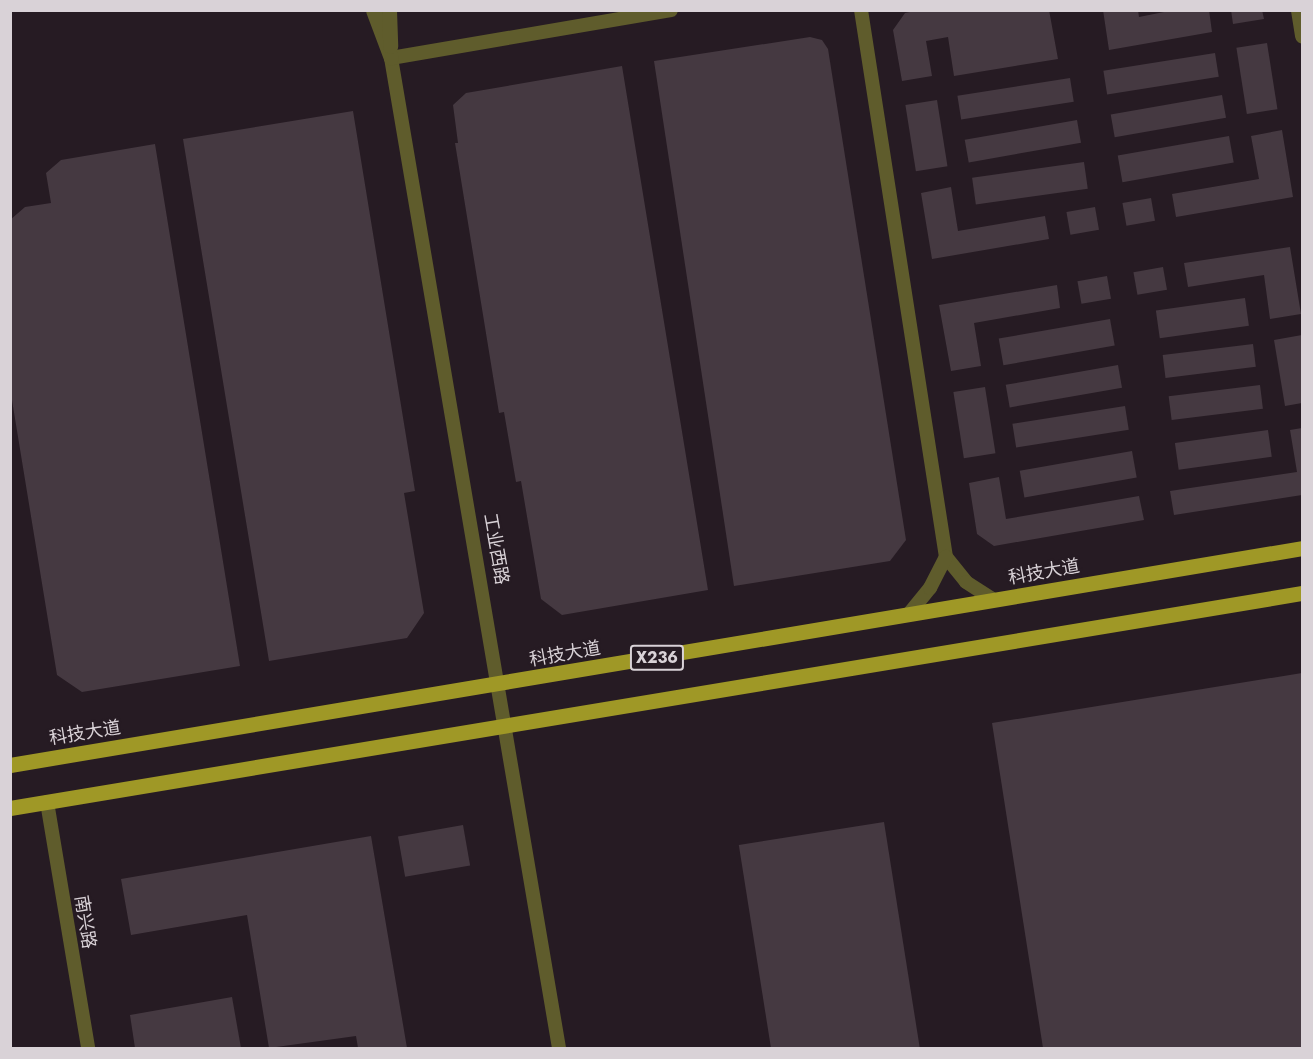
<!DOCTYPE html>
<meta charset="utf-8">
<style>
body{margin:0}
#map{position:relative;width:1313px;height:1059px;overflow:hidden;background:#261b23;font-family:Jost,"Noto Sans SC",sans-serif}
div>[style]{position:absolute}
.building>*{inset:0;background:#453941;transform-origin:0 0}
.minor>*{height:14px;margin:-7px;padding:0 7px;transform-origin:7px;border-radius:7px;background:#5f5c2c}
.tertiary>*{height:15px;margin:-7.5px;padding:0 7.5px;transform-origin:7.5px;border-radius:7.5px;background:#5f5c2c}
.primary>*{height:15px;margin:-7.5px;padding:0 7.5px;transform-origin:7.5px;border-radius:7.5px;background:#9f9826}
span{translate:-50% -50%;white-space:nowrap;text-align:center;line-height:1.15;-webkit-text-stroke:4.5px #261b23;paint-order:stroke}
.shield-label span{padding:2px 4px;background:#261b23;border:2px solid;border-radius:4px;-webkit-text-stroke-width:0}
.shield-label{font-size:16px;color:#d9d2d7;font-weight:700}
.street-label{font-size:18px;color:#d9d2d7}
.frame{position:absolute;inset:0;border:12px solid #d9d2d7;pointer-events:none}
</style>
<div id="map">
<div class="building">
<div style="clip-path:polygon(920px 10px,1049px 10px,1058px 59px,954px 76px,948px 37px,926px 41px,932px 76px,902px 81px,893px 30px,905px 13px)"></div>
<div style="clip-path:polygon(1103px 10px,1138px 10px,1139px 17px,1174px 10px,1209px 10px,1212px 32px,1109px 50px)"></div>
<div style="clip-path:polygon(1231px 10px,1262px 10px,1264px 19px,1233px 24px)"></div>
<div style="clip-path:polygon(810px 37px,822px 40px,828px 49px,906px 540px,890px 561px,734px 586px,654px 61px)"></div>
<div style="left:1267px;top:43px;width:67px;height:31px;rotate:81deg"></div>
<div style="left:1215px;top:53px;width:24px;height:113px;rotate:81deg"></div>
<div style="clip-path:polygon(622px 66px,708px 590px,562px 615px,541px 599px,521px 481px,516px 482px,504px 412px,499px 413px,455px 143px,458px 143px,453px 105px,466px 93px)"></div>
<div style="left:1070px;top:78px;width:24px;height:114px;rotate:81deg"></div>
<div style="left:1222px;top:95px;width:23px;height:113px;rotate:80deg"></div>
<div style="left:937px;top:100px;width:67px;height:32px;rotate:81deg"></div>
<div style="clip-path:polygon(353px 111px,415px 491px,404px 493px,424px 613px,407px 638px,269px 661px,183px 139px)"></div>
<div style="left:1077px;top:120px;width:23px;height:114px;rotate:80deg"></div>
<div style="clip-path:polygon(1282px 130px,1293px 197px,1176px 217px,1172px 194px,1259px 179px,1251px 136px)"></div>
<div style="left:1229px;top:136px;width:27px;height:113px;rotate:80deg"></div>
<div style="clip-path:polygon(155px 144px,240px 666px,82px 692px,57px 675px,10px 388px,10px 220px,25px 207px,51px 203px,46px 173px,61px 160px)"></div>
<div style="left:1084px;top:162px;width:27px;height:113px;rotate:82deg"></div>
<div style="clip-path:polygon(951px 187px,958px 231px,1045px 216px,1049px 239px,932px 259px,921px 193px)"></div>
<div style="left:1151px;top:198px;width:23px;height:29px;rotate:80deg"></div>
<div style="left:1095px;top:207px;width:23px;height:29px;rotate:80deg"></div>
<div style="clip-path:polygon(1290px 247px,1301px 314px,1270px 319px,1264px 275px,1188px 287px,1184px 263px)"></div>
<div style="left:1163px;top:267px;width:23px;height:30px;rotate:80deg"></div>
<div style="left:1107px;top:276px;width:23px;height:30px;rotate:80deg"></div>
<div style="clip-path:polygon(1057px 285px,1060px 308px,974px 323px,981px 366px,951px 371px,939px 305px)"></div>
<div style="left:1245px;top:298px;width:28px;height:90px;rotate:82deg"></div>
<div style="left:1110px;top:319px;width:27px;height:113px;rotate:80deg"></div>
<div style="clip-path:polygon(1302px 335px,1302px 403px,1285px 406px,1274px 340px)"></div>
<div style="left:1253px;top:344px;width:23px;height:91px;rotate:83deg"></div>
<div style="left:1118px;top:365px;width:23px;height:114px;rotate:80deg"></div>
<div style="left:1260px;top:385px;width:24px;height:92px;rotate:83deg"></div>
<div style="left:985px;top:387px;width:67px;height:32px;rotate:81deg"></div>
<div style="left:1125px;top:406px;width:24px;height:114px;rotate:81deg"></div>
<div style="clip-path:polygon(1302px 428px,1302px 495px,1174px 515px,1170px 491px,1297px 472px,1290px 430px)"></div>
<div style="left:1268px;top:430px;width:27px;height:94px;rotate:82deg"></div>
<div style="left:1132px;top:451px;width:27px;height:114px;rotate:80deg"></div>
<div style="clip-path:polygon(999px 477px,1006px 519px,1139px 496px,1144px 520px,994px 546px,977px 534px,969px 483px)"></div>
<div style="clip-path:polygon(1302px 673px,1302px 1048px,1043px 1048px,992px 723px)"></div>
<div style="left:884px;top:822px;width:229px;height:147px;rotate:81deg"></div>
<div style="left:463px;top:825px;width:41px;height:66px;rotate:80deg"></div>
<div style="clip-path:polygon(371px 836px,407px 1048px,358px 1048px,356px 1036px,269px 1048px,247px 915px,131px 935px,121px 879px)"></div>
<div style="clip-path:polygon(232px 997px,241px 1048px,135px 1048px,130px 1015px)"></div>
</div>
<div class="minor">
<div style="left:861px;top:10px;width:554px;rotate:81.17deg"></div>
<div style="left:946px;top:557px;width:32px;rotate:51deg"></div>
<div style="left:966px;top:582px;width:33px;rotate:33deg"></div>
<div style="left:908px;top:615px;width:35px;rotate:-51deg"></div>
<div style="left:930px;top:588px;width:35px;rotate:-63deg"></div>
<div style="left:47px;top:802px;width:249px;rotate:80.5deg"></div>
<div style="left:559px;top:1048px;width:1004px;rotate:-99.63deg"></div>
<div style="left:391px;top:58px;width:284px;rotate:-9.7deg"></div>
</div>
<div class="tertiary">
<div style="left:373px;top:10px;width:51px;rotate:69.4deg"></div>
<div style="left:389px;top:10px;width:36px;rotate:88deg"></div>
<div style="left:1298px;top:10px;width:26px;rotate:81deg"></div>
</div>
<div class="primary">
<div style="left:10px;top:765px;width:1310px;rotate:-9.53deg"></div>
<div style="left:10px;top:808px;width:1310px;rotate:-9.45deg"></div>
</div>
<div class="shield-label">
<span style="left:657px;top:658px">X236</span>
</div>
<div class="street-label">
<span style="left:496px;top:549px;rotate:80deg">工业西路</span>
<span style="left:1044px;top:572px;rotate:-10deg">科技大道</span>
<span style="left:565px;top:654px;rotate:-10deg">科技大道</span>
<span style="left:85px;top:733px;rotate:-9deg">科技大道</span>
<span style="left:85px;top:922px;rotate:81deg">南兴路</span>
</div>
<div class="frame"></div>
</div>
